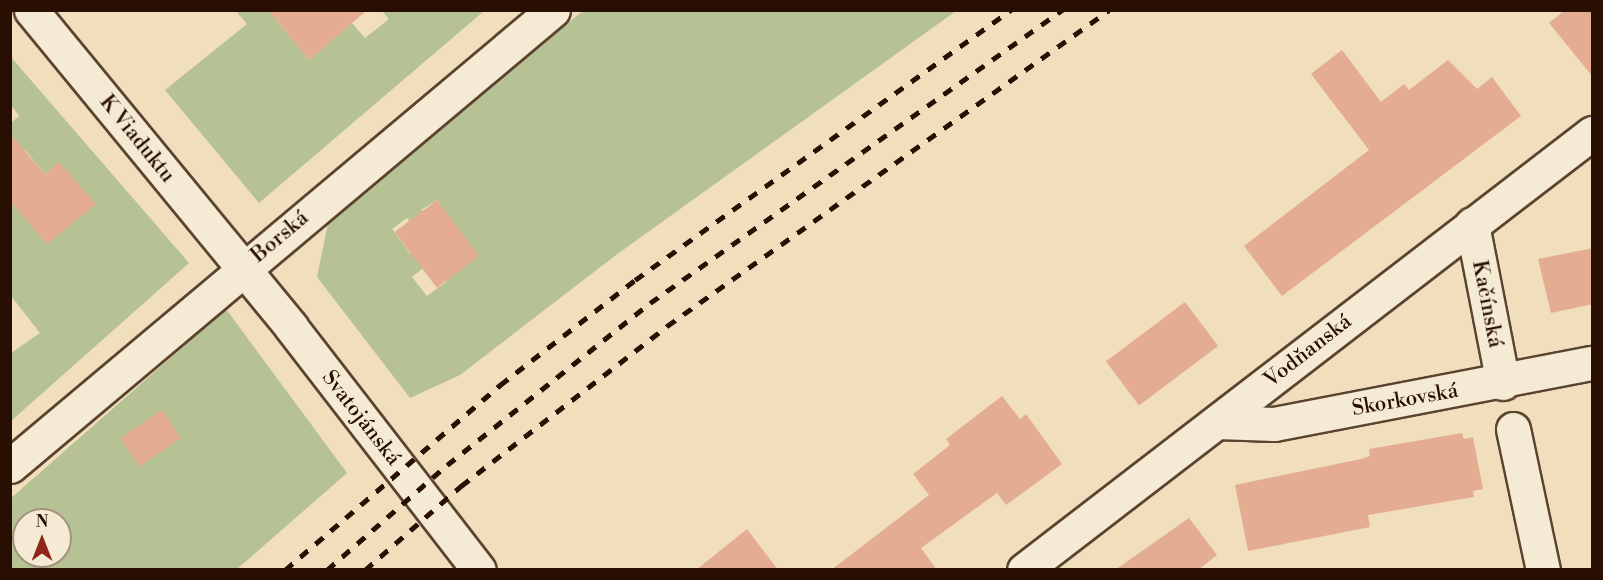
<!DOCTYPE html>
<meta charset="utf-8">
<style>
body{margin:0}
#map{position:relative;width:1603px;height:580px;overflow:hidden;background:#f0debc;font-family:"Libre Bodoni",serif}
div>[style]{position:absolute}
.green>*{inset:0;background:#b6c293}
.building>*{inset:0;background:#e4ad91;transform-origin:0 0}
.roads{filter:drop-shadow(2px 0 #5b4330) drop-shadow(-2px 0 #5b4330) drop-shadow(0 2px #5b4330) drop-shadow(0 -2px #5b4330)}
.street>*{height:33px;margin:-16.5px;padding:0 16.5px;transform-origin:16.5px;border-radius:16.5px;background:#f5ead3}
.rail>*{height:4.5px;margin-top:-2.25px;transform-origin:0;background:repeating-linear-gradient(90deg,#290f01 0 10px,transparent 0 20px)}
span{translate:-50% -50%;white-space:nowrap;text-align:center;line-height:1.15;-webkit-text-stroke:6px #f5ead3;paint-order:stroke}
.street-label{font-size:21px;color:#290f01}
.frame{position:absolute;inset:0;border:12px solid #290f01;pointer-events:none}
.north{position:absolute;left:12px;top:508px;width:60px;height:60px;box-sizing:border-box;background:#f5ead3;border:2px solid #a3927f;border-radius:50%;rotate:0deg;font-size:16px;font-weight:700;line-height:24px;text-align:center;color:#290f01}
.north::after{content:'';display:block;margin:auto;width:21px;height:27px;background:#8f2418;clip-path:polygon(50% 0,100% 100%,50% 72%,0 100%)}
</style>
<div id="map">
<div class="green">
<div style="clip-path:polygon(236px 11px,287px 11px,276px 20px,309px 60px,352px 23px,365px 38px,389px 19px,382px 11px,484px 11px,259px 203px,165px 90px,247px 24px)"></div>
<div style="clip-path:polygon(evenodd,583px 11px,956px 11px,616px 255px,460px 375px,410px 398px,317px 277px,329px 218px,583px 11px,437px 200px,455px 226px,421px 210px,437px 200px,583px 11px,407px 218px,425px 243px,410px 253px,392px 229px,407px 218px,583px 11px,432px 261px,447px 281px,427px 296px,412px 277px,432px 261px)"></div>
<div style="clip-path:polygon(10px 56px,189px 263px,11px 421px,11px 353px,40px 333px,11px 296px,11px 201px,47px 244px,59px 163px,45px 174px,25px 150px,11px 162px,11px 123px,19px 116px,11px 105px)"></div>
<div style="clip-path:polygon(evenodd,226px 309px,347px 473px,237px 569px,11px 569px,10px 499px,226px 309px,24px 520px,60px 520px,60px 556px,24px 556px,24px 520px)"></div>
</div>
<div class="building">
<div style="clip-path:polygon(268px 10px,367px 10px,309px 60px)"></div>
<div style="clip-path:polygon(1565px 10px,1593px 10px,1593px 77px,1549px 23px)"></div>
<div style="clip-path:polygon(1342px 50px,1381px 102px,1404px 84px,1409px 90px,1448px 60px,1477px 89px,1492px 77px,1521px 116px,1282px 296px,1244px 246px,1369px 150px,1311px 74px)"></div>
<div style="clip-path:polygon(10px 134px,45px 174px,59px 162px,96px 204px,47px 244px,10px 201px)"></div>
<div style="left:437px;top:200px;width:70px;height:53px;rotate:53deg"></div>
<div style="clip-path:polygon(1593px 248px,1593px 304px,1551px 313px,1538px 259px)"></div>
<div style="left:1185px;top:302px;width:55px;height:99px;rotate:53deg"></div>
<div style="clip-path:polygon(1002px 396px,1020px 419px,1026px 414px,1062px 464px,1006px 505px,997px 493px,921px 548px,937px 570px,831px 570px,929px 495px,913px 474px,950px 445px,946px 439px)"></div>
<div style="left:162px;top:410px;width:34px;height:50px;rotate:56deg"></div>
<div style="clip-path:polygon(1462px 433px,1464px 439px,1473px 437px,1483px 489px,1473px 491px,1474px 497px,1368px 515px,1370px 527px,1248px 551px,1235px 485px,1361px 459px,1370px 456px,1369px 449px)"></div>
<div style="clip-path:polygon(1189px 518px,1217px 555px,1198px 570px,1115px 570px)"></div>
<div style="clip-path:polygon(747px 529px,778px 570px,696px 570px)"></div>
</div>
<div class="roads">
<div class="street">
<div style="left:31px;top:10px;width:410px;rotate:50.6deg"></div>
<div style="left:291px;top:327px;width:307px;rotate:52.3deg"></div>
<div style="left:1472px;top:224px;width:162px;rotate:79deg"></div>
<div style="left:1217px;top:422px;width:57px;rotate:2deg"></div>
<div style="left:1274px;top:424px;width:324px;rotate:-10.9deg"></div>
<div style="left:1513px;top:429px;width:144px;rotate:78deg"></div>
<div style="left:10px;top:466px;width:709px;rotate:-40.02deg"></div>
<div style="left:1024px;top:570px;width:717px;rotate:-37.57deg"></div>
</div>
</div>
<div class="rail">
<div style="left:285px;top:570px;width:284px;rotate:-40.7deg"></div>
<div style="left:500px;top:385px;width:171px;rotate:-37.9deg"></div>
<div style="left:635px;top:280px;width:463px;rotate:-35.7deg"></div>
<div style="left:327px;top:570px;width:159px;rotate:-41.2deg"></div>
<div style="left:447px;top:465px;width:260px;rotate:-38.6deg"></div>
<div style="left:650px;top:303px;width:506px;rotate:-35.42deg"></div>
<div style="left:365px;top:570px;width:128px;rotate:-41.2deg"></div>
<div style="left:461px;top:486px;width:261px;rotate:-37.8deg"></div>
<div style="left:667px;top:326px;width:543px;rotate:-35.56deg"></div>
</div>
<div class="street-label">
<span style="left:137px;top:139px;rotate:51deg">K Viaduktu</span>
<span style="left:280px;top:237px;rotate:-40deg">Borská</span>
<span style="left:1487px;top:304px;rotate:79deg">Kačínská</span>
<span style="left:1308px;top:351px;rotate:-38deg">Vodňanská</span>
<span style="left:1405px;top:400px;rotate:-10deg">Skorkovská</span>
<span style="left:361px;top:418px;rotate:52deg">Svatojánská</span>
</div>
<div class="frame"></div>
<div class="north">N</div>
</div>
